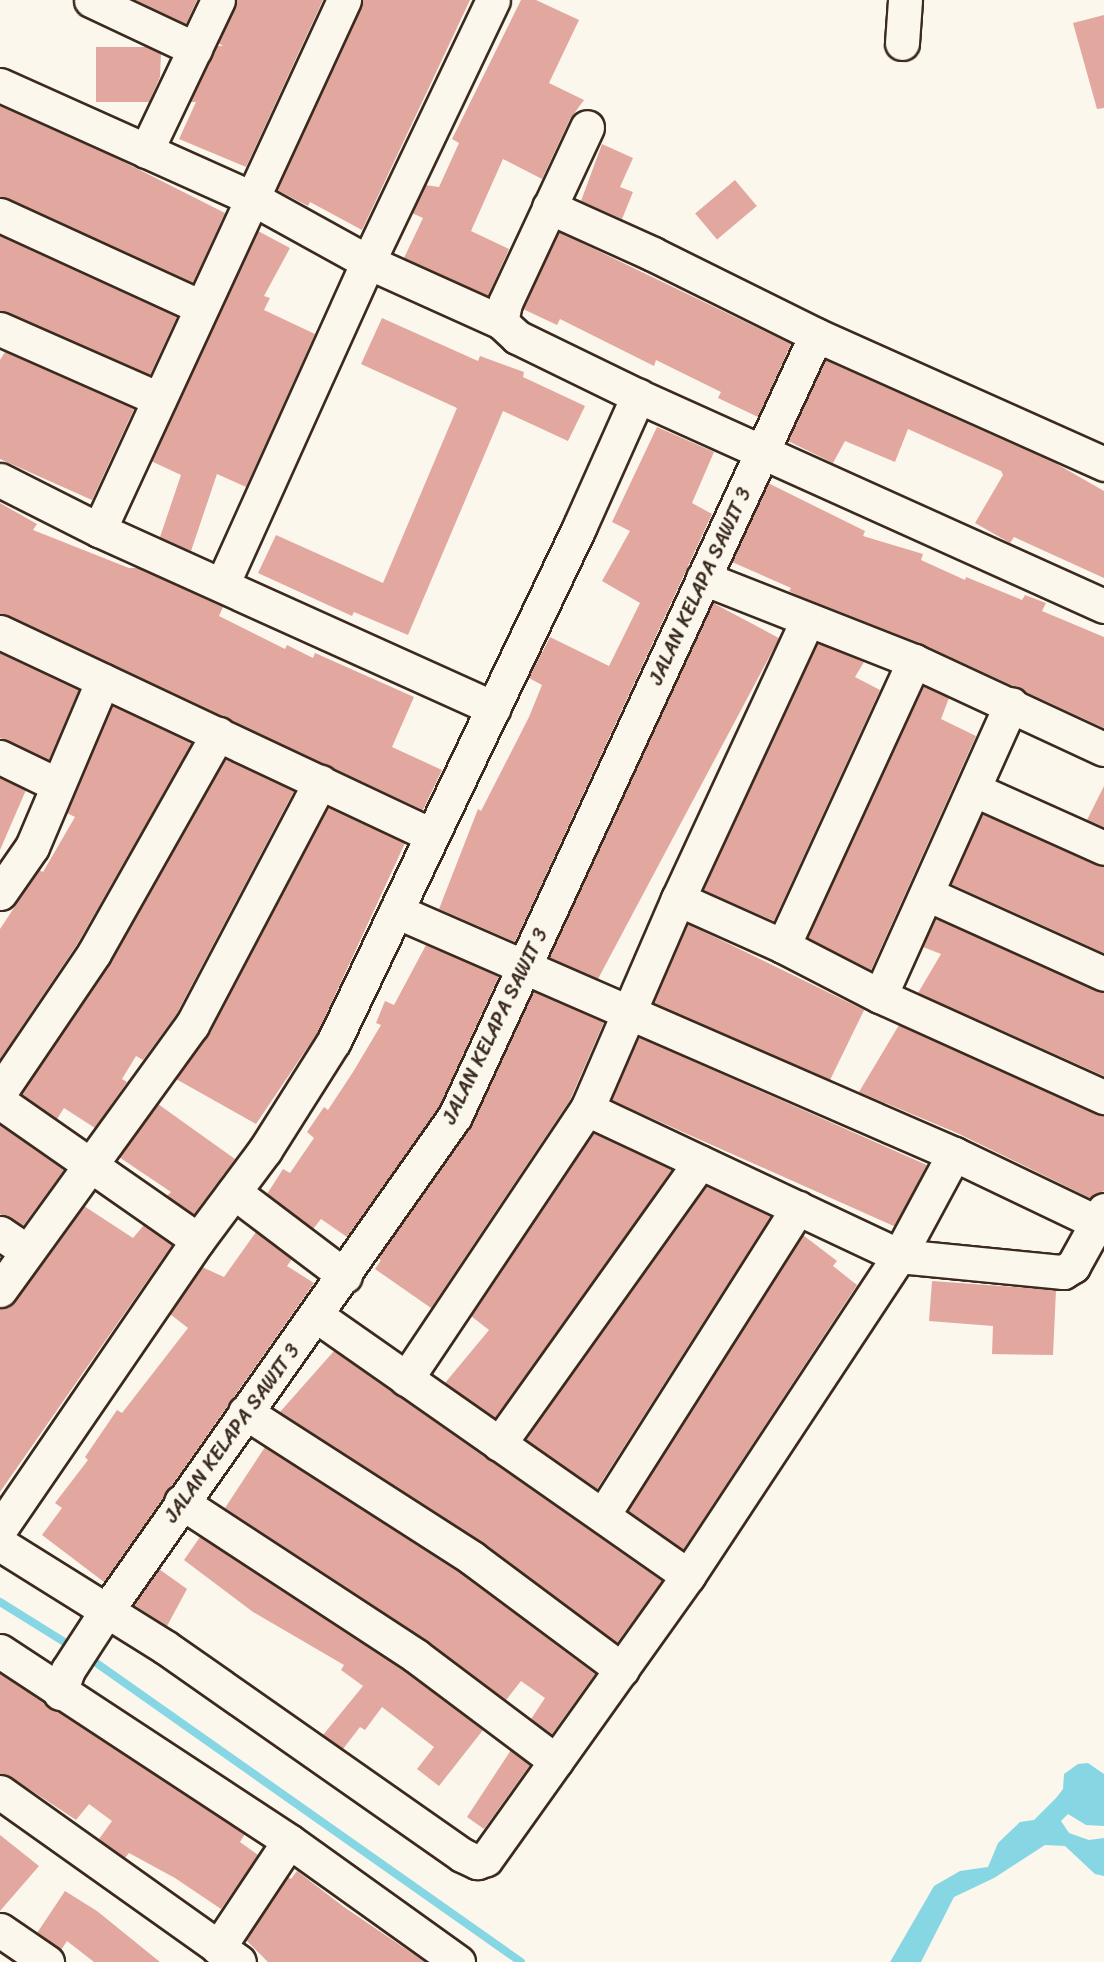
<!DOCTYPE html>
<style>
body{margin:0}
#map{position:relative;width:1104px;height:1962px;overflow:hidden;background:#fbf7ec;font-family:Sriracha,sans-serif}
div>[style]{position:absolute}
.water>*{inset:0;background:#87d6e4}
.stream>*{height:8px;margin:-4px;padding:0 4px;transform-origin:4px;border-radius:4px;background:#87d6e4}
.building>*{inset:0;background:#e2a89f;transform-origin:0 0}
.roads{filter:drop-shadow(2px 0 #3b2a1e) drop-shadow(-2px 0 #3b2a1e) drop-shadow(0 2px #3b2a1e) drop-shadow(0 -2px #3b2a1e)}
.minor>*{height:33px;margin:-16.5px;padding:0 16.5px;transform-origin:16.5px;border-radius:16.5px;background:#fbf7ec}
span{translate:-50% -50%;white-space:nowrap;text-align:center;line-height:1.15;-webkit-text-stroke:4.5px #fbf7ec;paint-order:stroke}
.street-label{font-size:20px;color:#3b2a1e}
</style>
<div id="map">
<div class="water">
<div style="clip-path:polygon(1088px 1763px,1104px 1774px,1104px 1826px,1086px 1825px,1068px 1814px,1061px 1821px,1069px 1833px,1089px 1840px,1104px 1838px,1104px 1876px,1095px 1874px,1065px 1846px,1045px 1845px,994px 1878px,954px 1897px,921px 1962px,890px 1962px,934px 1886px,960px 1871px,988px 1867px,998px 1843px,1020px 1822px,1034px 1820px,1056px 1798px,1063px 1789px,1064px 1774px,1078px 1764px)"></div>
</div>
<div class="stream">
<div style="left:0;top:1602px;width:87px;rotate:31.9deg"></div>
<div style="left:85px;top:1655px;width:533px;rotate:35.15deg"></div>
</div>
<div class="building">
<div style="clip-path:polygon(135px 0,197px 0,186px 24px)"></div>
<div style="clip-path:polygon(236px 0,323px 0,246px 167px,179px 139px,196px 102px,190px 102px,217px 46px,223px 46px,218px 43px)"></div>
<div style="clip-path:polygon(362px 0,470px 0,362px 230px,310px 202px,308px 206px,277px 190px)"></div>
<div style="clip-path:polygon(521px 0,536px 0,579px 20px,549px 83px,584px 100px,570px 119px,542px 179px,503px 159px,471px 231px,509px 249px,488px 296px,404px 258px,423px 218px,412px 213px,425px 185px,439px 187px,459px 143px,452px 139px)"></div>
<div style="clip-path:polygon(1104px 15px,1104px 108px,1097px 109px,1073px 23px)"></div>
<div style="clip-path:polygon(96px 47px,146px 47px,161px 53px,160px 77px,149px 102px,96px 102px)"></div>
<div style="clip-path:polygon(0 106px,114px 157px,225px 213px,193px 283px,0 197px)"></div>
<div style="clip-path:polygon(602px 144px,633px 158px,620px 187px,633px 192px,622px 219px,581px 201px)"></div>
<div style="left:735px;top:180px;width:34px;height:52px;rotate:50deg"></div>
<div style="clip-path:polygon(258px 231px,290px 248px,264px 296px,270px 298px,264px 310px,315px 334px,246px 487px,217px 474px,191px 551px,160px 537px,181px 475px,151px 461px)"></div>
<div style="clip-path:polygon(559px 232px,791px 344px,758px 417px,718px 398px,721px 392px,656px 360px,654px 366px,560px 319px,557px 325px,523px 309px)"></div>
<div style="clip-path:polygon(0 236px,177px 317px,150px 375px,0 311px)"></div>
<div style="clip-path:polygon(382px 318px,478px 361px,480px 356px,524px 372px,523px 377px,585px 406px,568px 441px,503px 411px,408px 635px,354px 612px,352px 616px,258px 573px,276px 535px,383px 583px,457px 408px,361px 364px)"></div>
<div style="clip-path:polygon(5px 352px,134px 409px,92px 500px,0 459px,0 360px)"></div>
<div style="clip-path:polygon(825px 360px,1055px 463px,1104px 491px,1104px 578px,1014px 537px,1010px 543px,975px 523px,1003px 475px,1001px 471px,908px 429px,895px 462px,845px 441px,833px 463px,788px 441px)"></div>
<div style="clip-path:polygon(657px 427px,714px 452px,692px 503px,712px 514px,515px 942px,439px 909px,478px 809px,481px 811px,529px 717px,542px 685px,529px 678px,550px 637px,609px 666px,640px 603px,602px 581px,630px 531px,612px 522px)"></div>
<div style="clip-path:polygon(768px 483px,865px 531px,863px 536px,923px 554px,921px 560px,965px 580px,966px 577px,1022px 600px,1025px 595px,1046px 603px,1042px 611px,1104px 637px,1104px 728px,922px 644px,802px 597px,789px 591px,791px 588px,732px 562px)"></div>
<div style="clip-path:polygon(0 503px,37px 524px,33px 530px,129px 568px,138px 568px,223px 607px,219px 616px,285px 649px,287px 645px,313px 658px,315px 653px,414px 697px,392px 747px,442px 770px,423px 810px,0 614px)"></div>
<div style="left:713px;top:603px;width:75px;height:390px;rotate:28deg"></div>
<div style="clip-path:polygon(818px 643px,864px 662px,855px 677px,880px 690px,774px 921px,703px 890px)"></div>
<div style="clip-path:polygon(0 653px,79px 690px,49px 760px,0 738px)"></div>
<div style="clip-path:polygon(923px 686px,949px 698px,941px 719px,976px 736px,871px 970px,808px 938px)"></div>
<div style="clip-path:polygon(112px 706px,192px 743px,78px 943px,0 1059px,0 929px,39px 870px,43px 872px,75px 817px,67px 813px)"></div>
<div style="clip-path:polygon(226px 759px,294px 791px,176px 1015px,143px 1060px,136px 1056px,122px 1079px,127px 1082px,95px 1128px,64px 1108px,57px 1119px,21px 1094px,110px 962px)"></div>
<div style="clip-path:polygon(0 778px,26px 790px,0 850px)"></div>
<div style="clip-path:polygon(1104px 786px,1104px 827px,1087px 820px)"></div>
<div style="clip-path:polygon(328px 807px,405px 843px,318px 1032px,256px 1124px,176px 1079px,209px 1034px)"></div>
<div style="clip-path:polygon(982px 814px,1104px 866px,1104px 953px,951px 884px)"></div>
<div style="clip-path:polygon(935px 918px,1104px 992px,1104px 1076px,918px 993px,941px 954px,923px 947px)"></div>
<div style="left:688px;top:924px;width:196px;height:86px;rotate:26deg"></div>
<div style="clip-path:polygon(426px 945px,499px 976px,439px 1107px,347px 1237px,321px 1219px,313px 1229px,267px 1194px,283px 1169px,290px 1173px,314px 1138px,307px 1132px,324px 1107px,328px 1110px,353px 1072px,381px 1025px,376px 1023px,385px 1001px,394px 1005px)"></div>
<div style="clip-path:polygon(533px 991px,604px 1022px,570px 1100px,431px 1308px,375px 1269px,381px 1260px,378px 1258px,470px 1127px)"></div>
<div style="clip-path:polygon(899px 1025px,1104px 1115px,1104px 1191px,1090px 1198px,957px 1133px,859px 1092px)"></div>
<div style="left:639px;top:1037px;width:315px;height:69px;rotate:24deg"></div>
<div style="clip-path:polygon(158px 1104px,235px 1159px,194px 1214px,167px 1196px,171px 1192px,119px 1157px)"></div>
<div style="clip-path:polygon(0 1125px,64px 1170px,23px 1226px,0 1214px)"></div>
<div style="clip-path:polygon(594px 1133px,672px 1170px,495px 1418px,445px 1383px,489px 1330px,471px 1316px)"></div>
<div style="clip-path:polygon(706px 1186px,771px 1216px,597px 1489px,525px 1439px)"></div>
<div style="clip-path:polygon(84px 1206px,133px 1238px,144px 1225px,172px 1245px,0 1492px,0 1308px,15px 1301px)"></div>
<div style="clip-path:polygon(256px 1232px,292px 1259px,287px 1266px,314px 1283px,104px 1582px,42px 1535px,62px 1508px,55px 1503px,88px 1460px,85px 1457px,117px 1410px,122px 1413px,188px 1328px,170px 1314px,202px 1267px,224px 1277px)"></div>
<div style="clip-path:polygon(803px 1235px,837px 1261px,833px 1266px,857px 1285px,683px 1550px,628px 1511px)"></div>
<div style="clip-path:polygon(932px 1281px,1056px 1290px,1053px 1355px,992px 1354px,993px 1326px,929px 1321px)"></div>
<div style="clip-path:polygon(334px 1351px,662px 1581px,617px 1643px,482px 1542px,280px 1412px)"></div>
<div style="clip-path:polygon(265px 1447px,461px 1573px,595px 1674px,552px 1734px,531px 1719px,545px 1698px,521px 1681px,506px 1700px,426px 1640px,225px 1508px)"></div>
<div style="clip-path:polygon(200px 1537px,405px 1671px,483px 1730px,439px 1786px,417px 1769px,434px 1747px,382px 1707px,365px 1730px,360px 1727px,343px 1749px,323px 1735px,363px 1686px,341px 1670px,344px 1665px,253px 1612px,184px 1560px)"></div>
<div style="clip-path:polygon(159px 1569px,187px 1589px,167px 1626px,134px 1605px)"></div>
<div style="clip-path:polygon(0 1673px,245px 1834px,240px 1842px,258px 1855px,221px 1909px,175px 1878px,129px 1853px,125px 1858px,99px 1839px,112px 1821px,89px 1804px,76px 1820px,11px 1777px,0 1774px)"></div>
<div style="clip-path:polygon(511px 1750px,530px 1765px,484px 1829px,467px 1817px)"></div>
<div style="clip-path:polygon(0 1835px,39px 1866px,0 1911px)"></div>
<div style="clip-path:polygon(297px 1871px,344px 1907px,425px 1962px,268px 1962px,246px 1940px,288px 1877px,291px 1879px)"></div>
<div style="clip-path:polygon(65px 1891px,97px 1911px,160px 1962px,94px 1962px,67px 1941px,61px 1950px,37px 1933px)"></div>
</div>
<div class="roads">
<div class="minor">
<div style="left:91px;top:0;width:115px;rotate:25.2deg"></div>
<div style="left:902px;top:43px;width:43px;rotate:-86deg"></div>
<div style="left:0;top:85px;width:276px;rotate:24.2deg"></div>
<div style="left:252px;top:198px;width:132px;rotate:28.9deg"></div>
<div style="left:368px;top:262px;width:146px;rotate:24.3deg"></div>
<div style="left:501px;top:322px;width:22px;rotate:43deg"></div>
<div style="left:517px;top:337px;width:135px;rotate:26deg"></div>
<div style="left:638px;top:396px;width:511px;rotate:24.26deg"></div>
<div style="left:146px;top:151px;width:167px;rotate:-64.5deg"></div>
<div style="left:549px;top:207px;width:114px;rotate:24.3deg"></div>
<div style="left:653px;top:254px;width:182px;rotate:26.4deg"></div>
<div style="left:816px;top:335px;width:316px;rotate:24.1deg"></div>
<div style="left:0;top:215px;width:221px;rotate:24.6deg"></div>
<div style="left:501px;top:322px;width:19px;rotate:-78deg"></div>
<div style="left:505px;top:303px;width:194px;rotate:-65deg"></div>
<div style="left:0;top:329px;width:174px;rotate:23.8deg"></div>
<div style="left:0;top:480px;width:111px;rotate:26.8deg"></div>
<div style="left:99px;top:530px;width:433px;rotate:24.3deg"></div>
<div style="left:99px;top:530px;width:584px;rotate:-65.19deg"></div>
<div style="left:703px;top:578px;width:227px;rotate:21.5deg"></div>
<div style="left:914px;top:661px;width:209px;rotate:24.9deg"></div>
<div style="left:222px;top:585px;width:354px;rotate:-65.7deg"></div>
<div style="left:368px;top:262px;width:290px;rotate:-64.5deg"></div>
<div style="left:0;top:632px;width:477px;rotate:25.2deg"></div>
<div style="left:0;top:757px;width:64px;rotate:25.8deg"></div>
<div style="left:975px;top:790px;width:141px;rotate:24.2deg"></div>
<div style="left:0;top:893px;width:56px;rotate:-55.2deg"></div>
<div style="left:32px;top:847px;width:181px;rotate:-67deg"></div>
<div style="left:927px;top:894px;width:194px;rotate:24.3deg"></div>
<div style="left:678px;top:899px;width:115px;rotate:24.1deg"></div>
<div style="left:783px;top:946px;width:109px;rotate:27.3deg"></div>
<div style="left:880px;top:996px;width:246px;rotate:24.3deg"></div>
<div style="left:396px;top:911px;width:609px;rotate:23.53deg"></div>
<div style="left:954px;top:1154px;width:160px;rotate:25.6deg"></div>
<div style="left:783px;top:946px;width:314px;rotate:-65.3deg"></div>
<div style="left:880px;top:996px;width:320px;rotate:-65.8deg"></div>
<div style="left:0;top:1092px;width:168px;rotate:-55.9deg"></div>
<div style="left:94px;top:953px;width:252px;rotate:-60.5deg"></div>
<div style="left:0;top:1102px;width:241px;rotate:34.9deg"></div>
<div style="left:587px;top:1109px;width:345px;rotate:25.2deg"></div>
<div style="left:899px;top:1256px;width:165px;rotate:5.6deg"></div>
<div style="left:1063px;top:1272px;width:12px;rotate:-31deg"></div>
<div style="left:1073px;top:1266px;width:64px;rotate:-61deg"></div>
<div style="left:234px;top:1192px;width:139px;rotate:37.1deg"></div>
<div style="left:0;top:1233px;width:32px;rotate:34deg"></div>
<div style="left:0;top:1290px;width:327px;rotate:-54.1deg"></div>
<div style="left:192px;top:1025px;width:275px;rotate:-62.2deg"></div>
<div style="left:317px;top:1316px;width:453px;rotate:35deg"></div>
<div style="left:406px;top:1379px;width:325px;rotate:-56.2deg"></div>
<div style="left:587px;top:1109px;width:229px;rotate:-66.6deg"></div>
<div style="left:678px;top:899px;width:306px;rotate:-65.1deg"></div>
<div style="left:245px;top:1412px;width:270px;rotate:32.7deg"></div>
<div style="left:472px;top:1558px;width:187px;rotate:36.7deg"></div>
<div style="left:499px;top:1444px;width:346px;rotate:-54.5deg"></div>
<div style="left:181px;top:1502px;width:281px;rotate:33.2deg"></div>
<div style="left:416px;top:1656px;width:175px;rotate:36.9deg"></div>
<div style="left:603px;top:1515px;width:364px;rotate:-57.6deg"></div>
<div style="left:0;top:1529px;width:350px;rotate:-55.6deg"></div>
<div style="left:198px;top:1240px;width:112px;rotate:-53.3deg"></div>
<div style="left:265px;top:1150px;width:129px;rotate:-57.7deg"></div>
<div style="left:334px;top:1041px;width:569px;rotate:-64.47deg"></div>
<div style="left:579px;top:528px;width:145px;rotate:-65.9deg"></div>
<div style="left:0;top:1544px;width:195px;rotate:32deg"></div>
<div style="left:165px;top:1647px;width:363px;rotate:35deg"></div>
<div style="left:462px;top:1855px;width:17px;rotate:25deg"></div>
<div style="left:477px;top:1862px;width:9px;rotate:-18deg"></div>
<div style="left:486px;top:1859px;width:348px;rotate:-54.5deg"></div>
<div style="left:688px;top:1576px;width:383px;rotate:-56.6deg"></div>
<div style="left:899px;top:1256px;width:116px;rotate:-61.7deg"></div>
<div style="left:0;top:1651px;width:346px;rotate:33.3deg"></div>
<div style="left:289px;top:1841px;width:208px;rotate:35.6deg"></div>
<div style="left:60px;top:1693px;width:24px;rotate:-71deg"></div>
<div style="left:68px;top:1670px;width:72px;rotate:-57deg"></div>
<div style="left:107px;top:1610px;width:604px;rotate:-54.84deg"></div>
<div style="left:455px;top:1116px;width:860px;rotate:-65.19deg"></div>
<div style="left:0;top:1792px;width:293px;rotate:35.4deg"></div>
<div style="left:0;top:1930px;width:57px;rotate:34.2deg"></div>
<div style="left:218px;top:1948px;width:128px;rotate:-56.4deg"></div>
</div>
</div>
<div class="street-label">
<span style="left:700px;top:586px;rotate:-65deg">JALAN KELAPA SAWIT 3</span>
<span style="left:495px;top:1026px;rotate:-64deg">JALAN KELAPA SAWIT 3</span>
<span style="left:232px;top:1433px;rotate:-54deg">JALAN KELAPA SAWIT 3</span>
</div>
</div>
